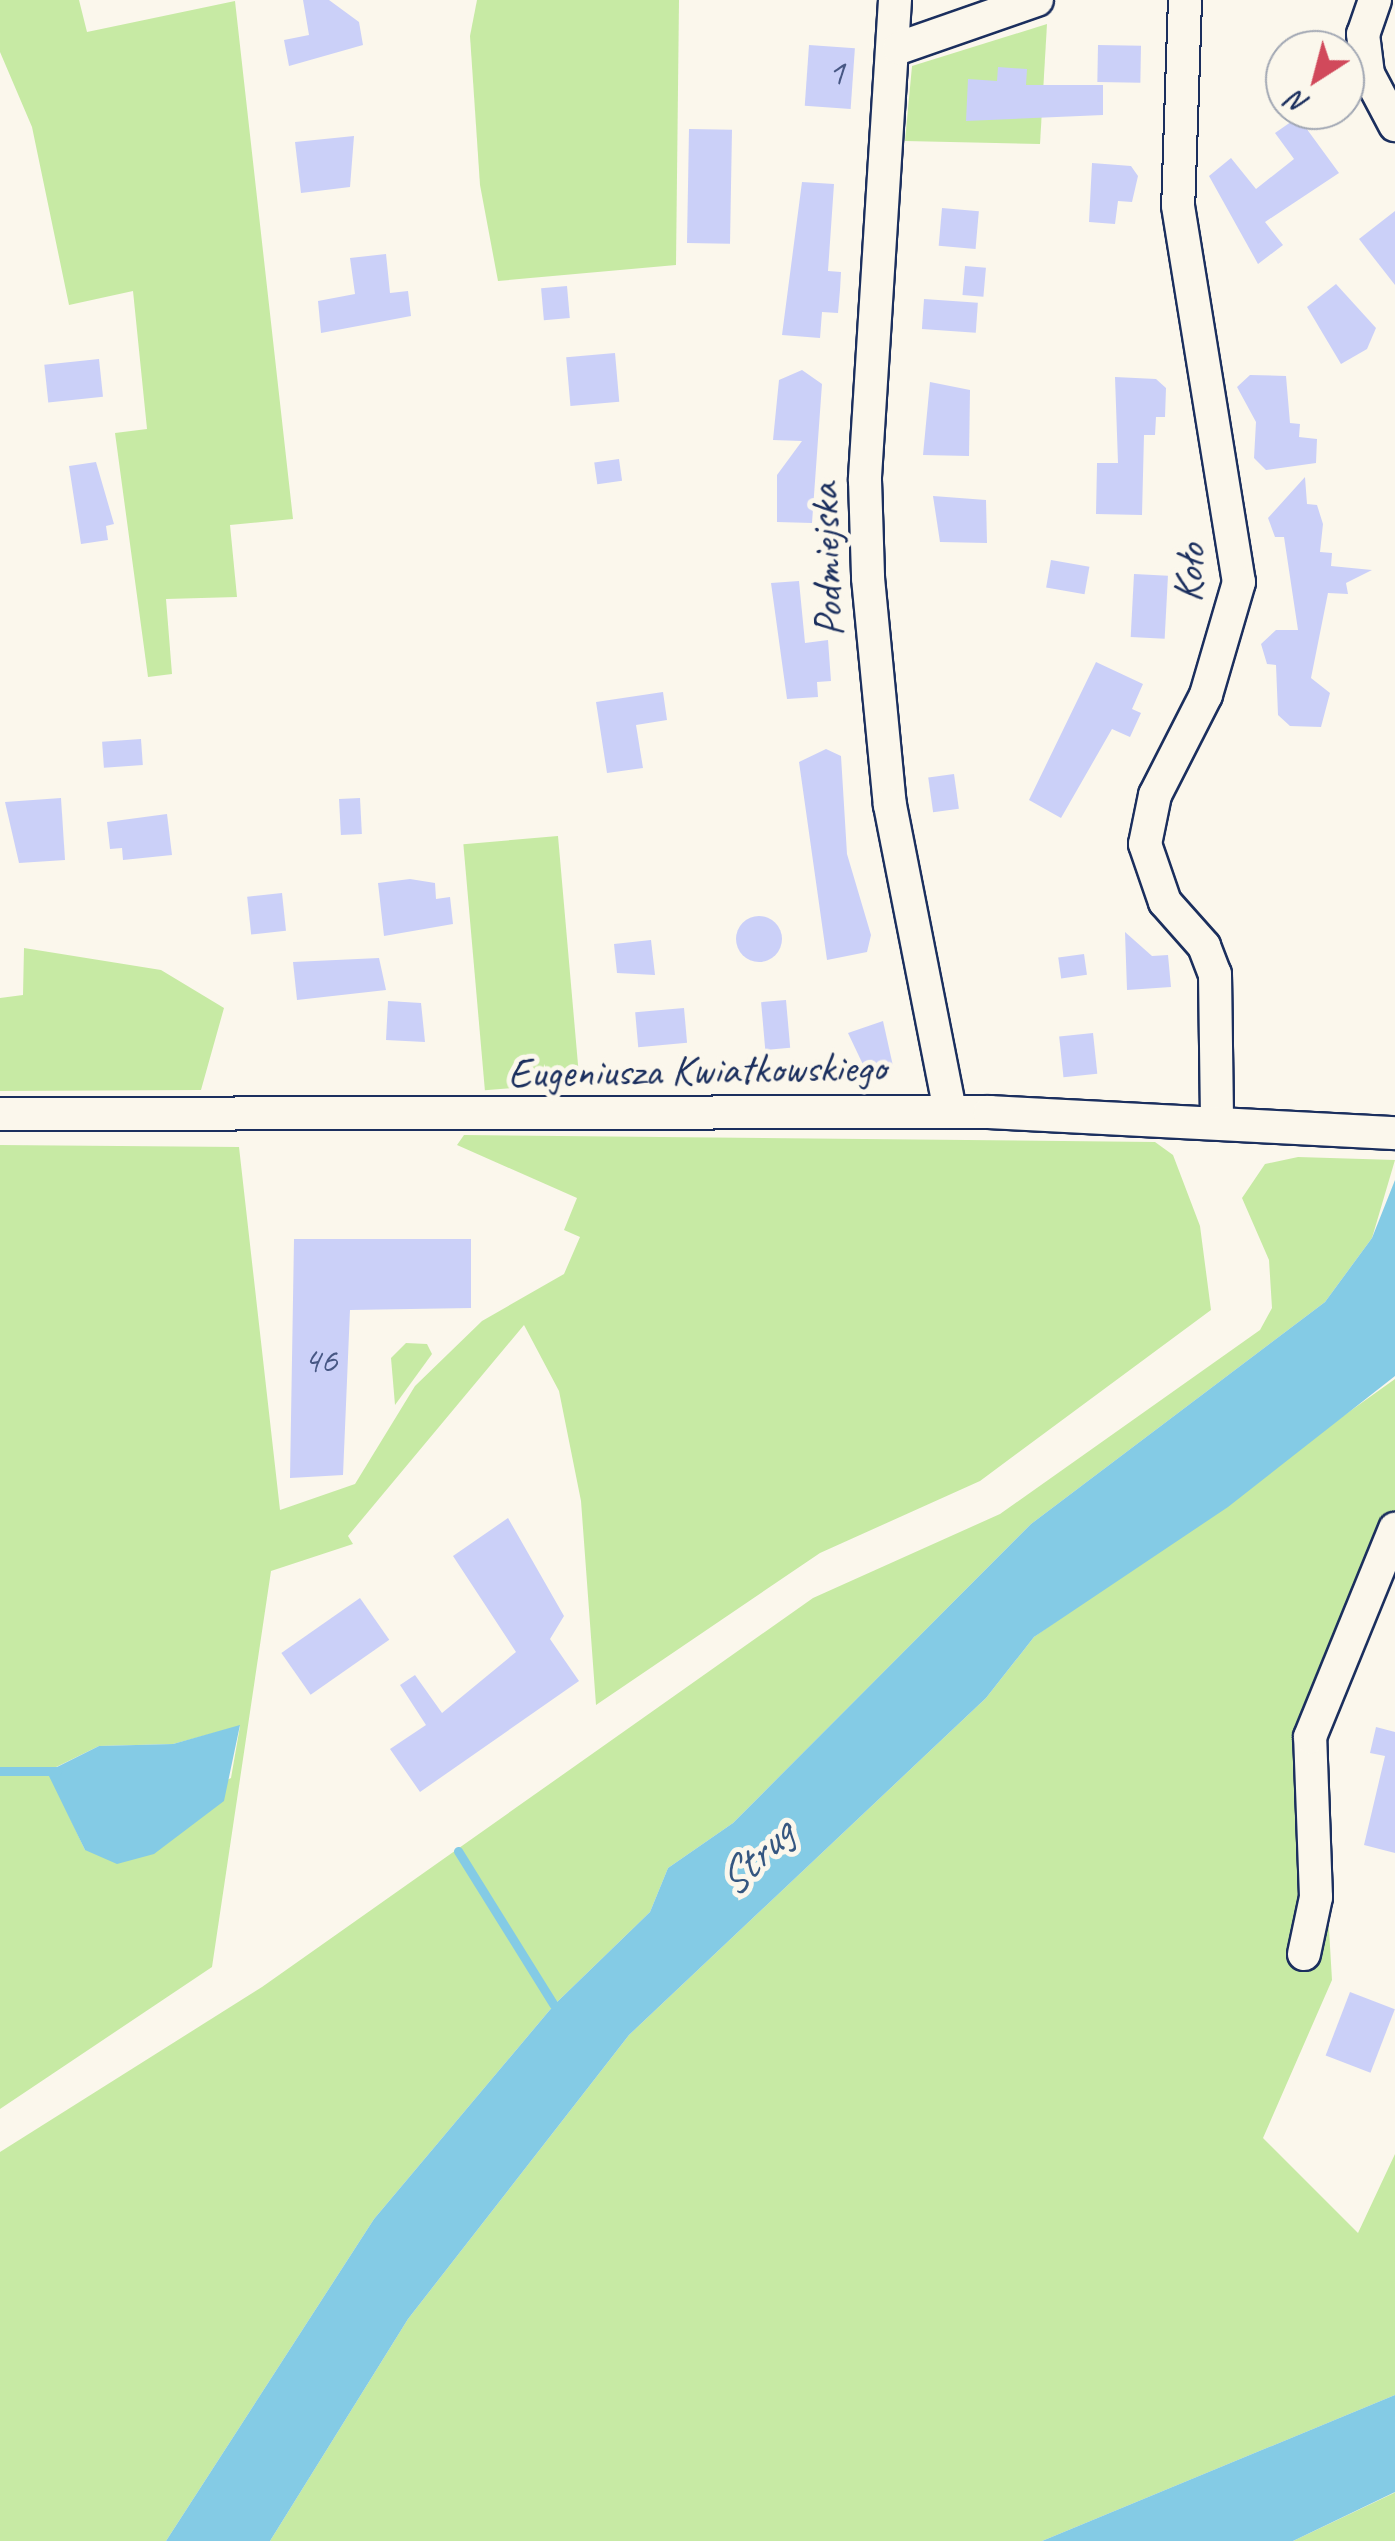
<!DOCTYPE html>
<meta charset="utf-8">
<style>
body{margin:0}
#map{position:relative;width:1395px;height:2541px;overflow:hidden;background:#fbf7ec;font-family:Caveat,sans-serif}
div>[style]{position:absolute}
.green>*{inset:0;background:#c7eaa4;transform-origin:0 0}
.water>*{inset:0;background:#84cbe5}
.stream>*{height:9px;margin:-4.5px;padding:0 4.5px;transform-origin:4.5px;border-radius:4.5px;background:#84cbe5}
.building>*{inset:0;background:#cbd0f8;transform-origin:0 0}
.round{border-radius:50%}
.roads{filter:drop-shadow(2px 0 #1b2f5e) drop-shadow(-2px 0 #1b2f5e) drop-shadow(0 2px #1b2f5e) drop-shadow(0 -2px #1b2f5e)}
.minor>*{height:32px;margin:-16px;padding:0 16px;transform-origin:16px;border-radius:16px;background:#fbf7ec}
span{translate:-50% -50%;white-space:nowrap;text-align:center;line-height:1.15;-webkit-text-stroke:10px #fbf7ec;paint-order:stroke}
.number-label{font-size:38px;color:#475784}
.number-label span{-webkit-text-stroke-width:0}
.street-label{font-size:42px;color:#1b2f5e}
.water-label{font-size:45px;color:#355680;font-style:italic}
.north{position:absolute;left:1265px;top:30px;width:100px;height:100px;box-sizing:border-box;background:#fbf7ec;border:2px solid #a1a7b3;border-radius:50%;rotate:216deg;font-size:28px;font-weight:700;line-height:40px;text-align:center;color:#1b2f5e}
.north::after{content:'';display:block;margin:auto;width:35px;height:45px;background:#d1495b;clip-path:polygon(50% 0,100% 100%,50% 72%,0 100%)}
</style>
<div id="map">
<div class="green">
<div style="clip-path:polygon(0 0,79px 0,87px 32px,235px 1px,293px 519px,230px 525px,237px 597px,166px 599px,172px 674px,148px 677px,115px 433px,147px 429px,133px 291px,69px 305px,32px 127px,0 52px)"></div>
<div style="clip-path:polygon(477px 0,679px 0,676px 265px,498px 281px,480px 185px,470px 36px)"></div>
<div style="clip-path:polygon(1047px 24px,1040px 144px,905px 141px,912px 66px)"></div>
<div style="left:558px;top:836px;width:247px;height:95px;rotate:85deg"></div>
<div style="clip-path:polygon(24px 948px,161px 970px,224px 1008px,201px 1090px,0 1091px,0 998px,23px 995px)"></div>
<div style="clip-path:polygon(evenodd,464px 1135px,1155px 1142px,1173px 1155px,1200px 1226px,1211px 1310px,980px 1481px,820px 1553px,596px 1705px,581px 1501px,559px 1391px,524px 1325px,348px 1536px,353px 1544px,271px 1571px,212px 1967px,0 2109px,0 1145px,239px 1147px,280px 1510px,355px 1484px,415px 1386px,482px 1321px,564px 1274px,580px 1237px,564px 1230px,577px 1198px,457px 1145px,464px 1135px,240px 1726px,231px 1778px,85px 1850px,48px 1771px,99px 1746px,173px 1744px,240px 1726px)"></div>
<div style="clip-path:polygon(1298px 1157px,1395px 1160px,1372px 1238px,1325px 1302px,1031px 1524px,733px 1823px,668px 1868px,650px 1912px,554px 2005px,374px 2219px,166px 2541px,0 2541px,0 2152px,262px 1987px,813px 1598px,1000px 1514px,1260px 1330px,1272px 1308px,1269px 1260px,1242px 1198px,1265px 1164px)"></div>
<div style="clip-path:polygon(406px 1343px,427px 1344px,432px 1354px,395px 1405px,391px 1358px)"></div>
<div style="clip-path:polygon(1395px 1379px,1395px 1547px,1319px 1759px,1332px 1980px,1263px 2138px,1358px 2233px,1395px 2154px,1395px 2395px,1042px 2541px,270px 2541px,408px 2319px,629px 2035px,986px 1698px,1034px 1637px)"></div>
<div style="clip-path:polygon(1395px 2492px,1395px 2541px,1293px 2541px,1394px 2493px)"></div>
</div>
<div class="water">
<div style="clip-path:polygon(1395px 1180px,1395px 1376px,1228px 1507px,1034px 1637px,986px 1698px,629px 2035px,408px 2319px,270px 2541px,166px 2541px,374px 2219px,554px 2005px,650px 1912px,668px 1868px,733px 1823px,1031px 1524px,1325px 1302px,1372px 1238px)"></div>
<div style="clip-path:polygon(240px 1725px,224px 1801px,154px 1854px,117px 1864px,85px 1850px,47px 1772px,99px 1746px,173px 1744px)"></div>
<div style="clip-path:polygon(1395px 2395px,1395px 2492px,1293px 2541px,1042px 2541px)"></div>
</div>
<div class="stream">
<div style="left:0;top:1771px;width:57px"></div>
<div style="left:458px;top:1851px;width:181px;rotate:58.1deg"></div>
</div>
<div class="building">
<div style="clip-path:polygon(303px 0,329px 0,359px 22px,363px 45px,289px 66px,284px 40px,309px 35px)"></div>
<div style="left:809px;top:45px;width:46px;height:61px;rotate:4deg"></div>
<div style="left:1098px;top:45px;width:43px;height:37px;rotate:1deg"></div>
<div style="clip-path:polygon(998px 67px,1027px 69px,1026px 85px,1103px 85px,1103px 115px,966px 121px,968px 79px,997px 81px)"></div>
<div style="clip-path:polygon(1298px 117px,1339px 173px,1265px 222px,1283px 245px,1258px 264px,1209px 176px,1231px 158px,1256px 189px,1294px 159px,1275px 133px)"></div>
<div style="left:689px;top:129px;width:43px;height:114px;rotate:1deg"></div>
<div style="clip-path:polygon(354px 136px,350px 187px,301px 193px,295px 142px)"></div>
<div style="clip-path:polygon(1092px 163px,1131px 166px,1138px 176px,1132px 202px,1118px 201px,1115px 224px,1089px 222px)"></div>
<div style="clip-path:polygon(802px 182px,834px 184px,828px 271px,841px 272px,840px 290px,838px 313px,822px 312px,820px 338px,782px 335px)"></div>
<div style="left:942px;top:208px;width:37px;height:38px;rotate:5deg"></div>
<div style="clip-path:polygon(1395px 211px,1395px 285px,1359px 239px)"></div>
<div style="clip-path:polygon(386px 254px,390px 293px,408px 291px,411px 316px,321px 333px,318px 301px,355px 294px,350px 258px)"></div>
<div style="left:965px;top:266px;width:21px;height:29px;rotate:5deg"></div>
<div style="clip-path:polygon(1336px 284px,1376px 328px,1367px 349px,1341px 364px,1307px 307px)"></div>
<div style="left:567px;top:286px;width:32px;height:26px;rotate:85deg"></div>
<div style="left:924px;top:299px;width:54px;height:30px;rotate:4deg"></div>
<div style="left:615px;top:353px;width:49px;height:49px;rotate:85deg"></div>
<div style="left:99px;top:359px;width:38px;height:55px;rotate:84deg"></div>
<div style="clip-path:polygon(802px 370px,822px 384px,812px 523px,777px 522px,777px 475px,802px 441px,773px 440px,779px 380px)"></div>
<div style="clip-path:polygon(1250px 375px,1286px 376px,1290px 423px,1300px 424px,1299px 437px,1317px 439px,1316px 463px,1266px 470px,1254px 458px,1256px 422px,1237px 387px)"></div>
<div style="clip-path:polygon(1115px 377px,1156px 379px,1166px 388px,1165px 417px,1156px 417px,1155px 435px,1144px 435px,1142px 515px,1096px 514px,1097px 463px,1118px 463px)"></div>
<div style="clip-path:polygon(930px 382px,970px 390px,969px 456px,923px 455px)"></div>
<div style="left:619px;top:459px;width:22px;height:25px;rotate:82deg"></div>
<div style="clip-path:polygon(96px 462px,114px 524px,106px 526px,108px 540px,81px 544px,69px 466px)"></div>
<div style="clip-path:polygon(1305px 477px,1307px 504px,1317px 505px,1323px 524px,1320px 552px,1332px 553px,1331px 566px,1372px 570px,1346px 583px,1348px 594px,1328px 593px,1311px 678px,1330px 693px,1321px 727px,1290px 726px,1278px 715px,1276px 665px,1267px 664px,1261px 644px,1276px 630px,1298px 630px,1284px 537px,1275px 537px,1268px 518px)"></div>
<div style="clip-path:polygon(933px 496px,986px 500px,987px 543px,940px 542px)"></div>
<div style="left:1051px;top:560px;width:39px;height:28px;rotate:10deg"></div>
<div style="left:1134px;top:574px;width:34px;height:63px;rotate:3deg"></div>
<div style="clip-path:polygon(799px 581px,805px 643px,828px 640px,831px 681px,817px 682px,818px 697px,787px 699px,771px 583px)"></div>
<div style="clip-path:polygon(1096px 662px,1143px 684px,1132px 709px,1141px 713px,1130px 737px,1112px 729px,1061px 818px,1029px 800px)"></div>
<div style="clip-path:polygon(663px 692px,667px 720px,636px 725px,643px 768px,607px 773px,596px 702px)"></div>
<div style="left:141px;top:739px;width:26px;height:39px;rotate:86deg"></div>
<div style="clip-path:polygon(826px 749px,841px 756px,847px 854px,871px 935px,867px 952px,827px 960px,799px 762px)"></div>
<div style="left:954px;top:774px;width:35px;height:26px;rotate:82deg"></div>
<div style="clip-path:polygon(61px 798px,65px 860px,19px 863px,5px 802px)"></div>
<div style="left:360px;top:798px;width:36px;height:21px;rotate:87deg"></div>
<div style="clip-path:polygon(167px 814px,172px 855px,123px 860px,122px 848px,110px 849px,107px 822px)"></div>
<div style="clip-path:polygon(410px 879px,435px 883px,436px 899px,450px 897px,453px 924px,384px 936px,378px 883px)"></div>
<div style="left:282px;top:893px;width:38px;height:35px;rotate:84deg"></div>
<div class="round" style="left:736px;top:916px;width:46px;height:46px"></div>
<div style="clip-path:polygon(1125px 932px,1152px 956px,1168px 955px,1171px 987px,1127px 990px)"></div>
<div style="clip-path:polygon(651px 940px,655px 975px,617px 973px,614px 944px)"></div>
<div style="left:1084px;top:954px;width:21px;height:26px;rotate:82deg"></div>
<div style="clip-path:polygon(379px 958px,386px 990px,297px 1000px,293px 962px)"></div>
<div style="left:786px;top:1000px;width:48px;height:25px;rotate:85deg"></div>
<div style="clip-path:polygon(388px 1001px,421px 1003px,425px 1042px,386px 1040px)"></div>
<div style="left:684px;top:1008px;width:35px;height:49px;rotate:85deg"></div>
<div style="clip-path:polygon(883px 1021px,893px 1066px,867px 1073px,848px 1033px)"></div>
<div style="left:1093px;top:1033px;width:41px;height:34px;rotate:84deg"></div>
<div style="clip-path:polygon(294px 1239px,471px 1239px,471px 1308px,350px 1310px,343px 1475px,290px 1478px)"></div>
<div style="clip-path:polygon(508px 1518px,564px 1616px,550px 1639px,579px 1681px,420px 1792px,390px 1749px,426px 1725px,400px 1685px,415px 1675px,442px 1713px,516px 1652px,453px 1556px)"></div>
<div style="left:360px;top:1598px;width:51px;height:96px;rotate:55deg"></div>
<div style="clip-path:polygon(1376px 1727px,1395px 1732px,1395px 1853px,1364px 1845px,1385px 1756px,1370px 1753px)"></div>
<div style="left:1350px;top:1992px;width:48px;height:68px;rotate:21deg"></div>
</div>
<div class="roads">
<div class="minor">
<div style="left:895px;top:0;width:481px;rotate:93.6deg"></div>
<div style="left:865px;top:480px;width:98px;rotate:88.2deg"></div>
<div style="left:868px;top:578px;width:228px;rotate:84.5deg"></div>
<div style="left:890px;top:805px;width:312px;rotate:78.9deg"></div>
<div style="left:1185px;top:0;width:206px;rotate:91.9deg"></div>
<div style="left:1178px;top:206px;width:381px;rotate:80.8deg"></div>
<div style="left:1239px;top:582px;width:118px;rotate:106.3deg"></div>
<div style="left:1206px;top:695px;width:112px;rotate:117deg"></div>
<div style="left:1155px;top:795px;width:50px;rotate:101.5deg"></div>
<div style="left:1145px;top:844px;width:61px;rotate:71deg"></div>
<div style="left:1165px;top:902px;width:59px;rotate:48.4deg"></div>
<div style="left:1204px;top:946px;width:30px;rotate:69deg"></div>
<div style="left:1215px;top:974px;width:146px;rotate:89.2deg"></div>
<div style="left:1375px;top:0;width:36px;rotate:109deg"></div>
<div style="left:1363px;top:34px;width:40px;rotate:82.9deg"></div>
<div style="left:1368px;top:74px;width:58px;rotate:62.1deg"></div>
<div style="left:899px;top:48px;width:146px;rotate:-19.2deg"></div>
<div style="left:0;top:1114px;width:990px;rotate:-0.12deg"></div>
<div style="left:990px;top:1112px;width:406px;rotate:3deg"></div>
<div style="left:1304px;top:1954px;width:58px;rotate:-78.1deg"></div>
<div style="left:1316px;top:1897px;width:160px;rotate:-92.1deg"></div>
<div style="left:1310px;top:1737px;width:225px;rotate:-67.8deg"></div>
</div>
</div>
<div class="number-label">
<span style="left:836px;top:72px">1</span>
<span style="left:320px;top:1360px">46</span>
</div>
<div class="street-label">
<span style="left:827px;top:560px;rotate:-92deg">Podmiejska</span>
<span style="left:1190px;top:573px;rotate:-86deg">Koło</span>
<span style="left:697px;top:1071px;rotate:-1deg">Eugeniusza Kwiatkowskiego</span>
</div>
<div class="water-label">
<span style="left:755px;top:1858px;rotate:-45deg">Strug</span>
</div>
<div class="north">N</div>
</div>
